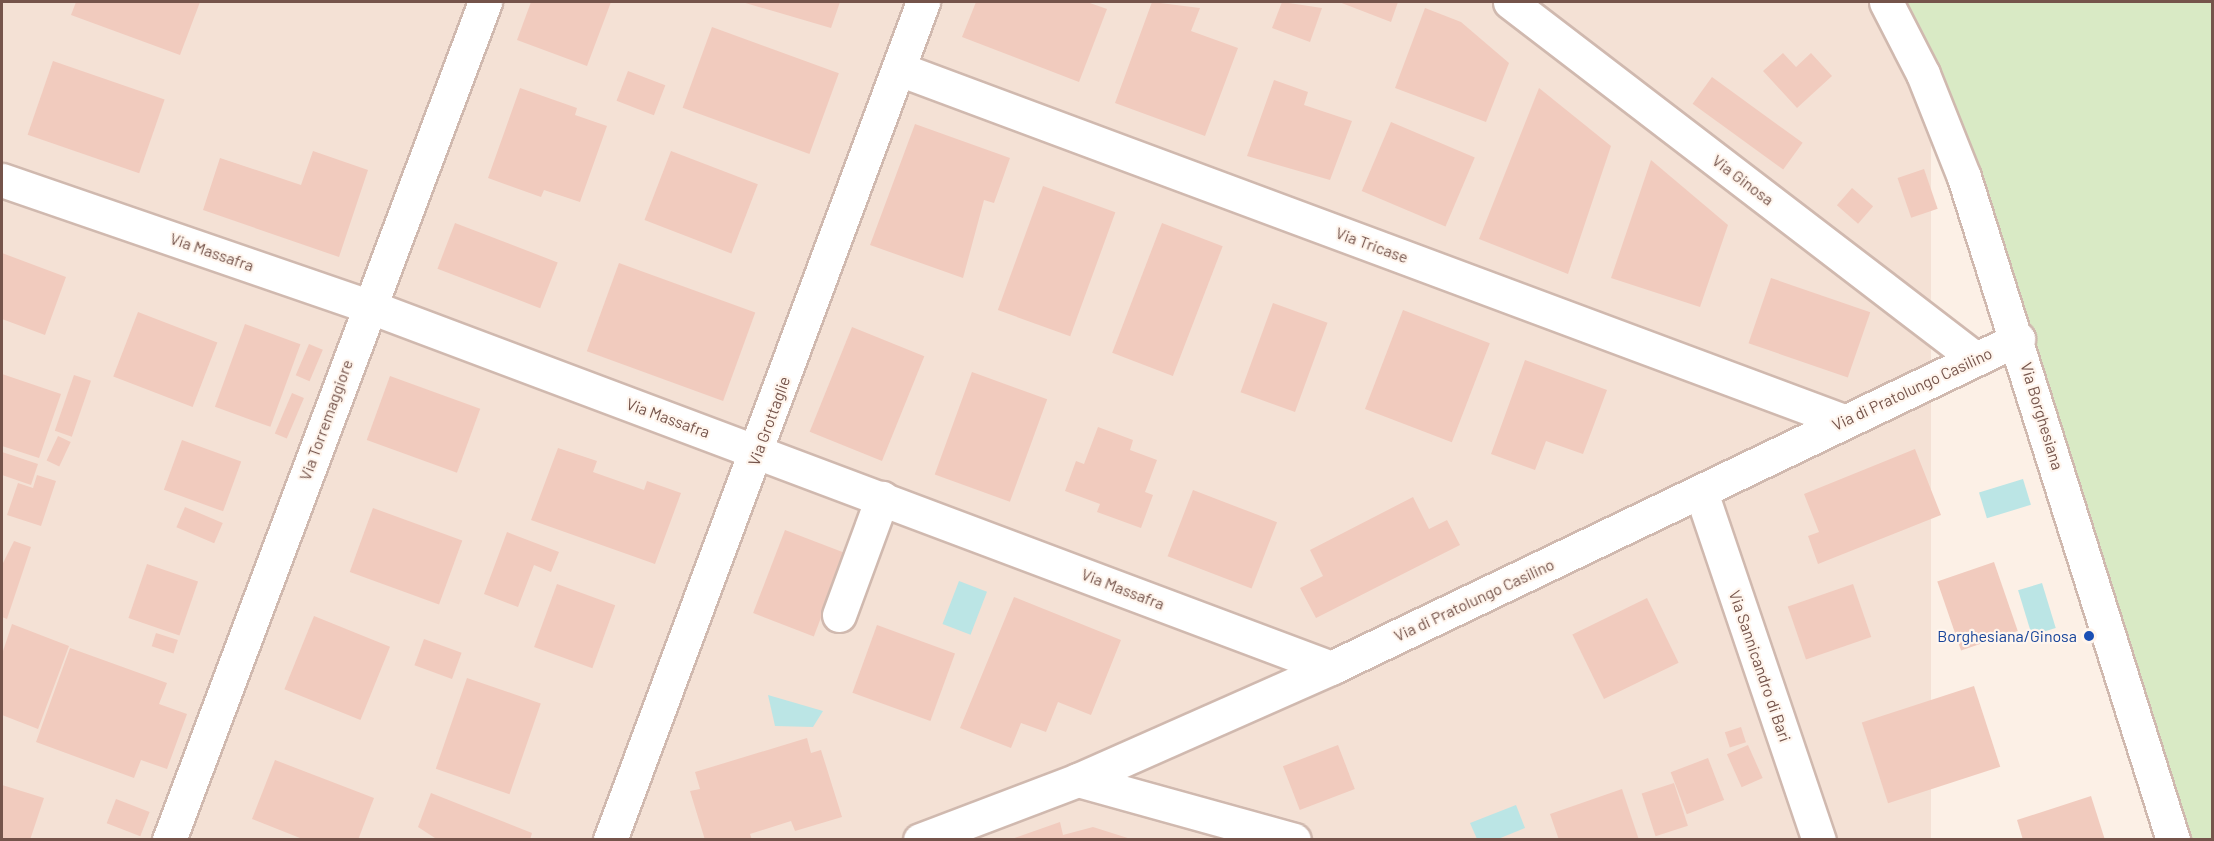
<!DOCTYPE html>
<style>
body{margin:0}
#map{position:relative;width:2214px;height:841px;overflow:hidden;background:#fcf0e6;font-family:Barlow,sans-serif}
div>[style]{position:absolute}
.residential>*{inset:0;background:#f4e1d5;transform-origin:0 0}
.green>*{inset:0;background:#d9eac5}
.water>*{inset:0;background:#bbe5e5;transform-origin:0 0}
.building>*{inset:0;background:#f1cbbe;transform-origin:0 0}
.roads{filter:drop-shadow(2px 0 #d0b9af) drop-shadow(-2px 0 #d0b9af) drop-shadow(0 2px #d0b9af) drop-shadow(0 -2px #d0b9af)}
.minor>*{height:33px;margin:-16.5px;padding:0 16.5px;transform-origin:16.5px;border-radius:16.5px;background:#fff}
.dots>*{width:16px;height:16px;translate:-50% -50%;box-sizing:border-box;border:3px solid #fff5ed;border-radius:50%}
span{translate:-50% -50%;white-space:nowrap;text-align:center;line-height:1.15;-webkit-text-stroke:4.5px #fff5ed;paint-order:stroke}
.street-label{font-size:16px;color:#75544b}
.transit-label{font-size:16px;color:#164399}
.right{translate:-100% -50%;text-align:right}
.frame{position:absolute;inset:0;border:3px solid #75544b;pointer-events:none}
</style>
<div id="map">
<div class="residential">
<div style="left:2px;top:2px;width:1929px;height:838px"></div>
</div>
<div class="green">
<div style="clip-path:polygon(1882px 2px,2212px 2px,2212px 839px,2173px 839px,2018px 339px)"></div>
</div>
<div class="water">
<div style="left:2023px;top:479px;width:27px;height:46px;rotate:73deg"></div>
<div style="left:959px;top:581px;width:30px;height:46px;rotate:21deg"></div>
<div style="left:2042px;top:583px;width:47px;height:25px;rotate:73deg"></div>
<div style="clip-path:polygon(768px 695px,823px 711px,813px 727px,775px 726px)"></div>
<div style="clip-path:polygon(1516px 805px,1525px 828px,1498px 839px,1477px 839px,1470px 823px)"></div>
</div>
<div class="building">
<div style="clip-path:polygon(76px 2px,200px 2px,180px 55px,71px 15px)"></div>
<div style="clip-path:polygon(531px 2px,611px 2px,587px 66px,517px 40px)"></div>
<div style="clip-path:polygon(742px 2px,840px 2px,831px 28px)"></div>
<div style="clip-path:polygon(976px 2px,1087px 2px,1107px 9px,1079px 82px,962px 37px)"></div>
<div style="clip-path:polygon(1152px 2px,1200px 8px,1191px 31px,1238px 48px,1205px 136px,1115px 103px)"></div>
<div style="clip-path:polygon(1282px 2px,1322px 8px,1310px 42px,1272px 28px)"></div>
<div style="clip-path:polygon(1339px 2px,1398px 2px,1391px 22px)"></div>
<div style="clip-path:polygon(1425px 8px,1461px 22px,1509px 63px,1486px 122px,1395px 88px)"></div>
<div style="left:712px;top:27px;width:135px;height:86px;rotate:20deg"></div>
<div style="clip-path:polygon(1783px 53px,1796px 67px,1811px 53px,1832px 76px,1797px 108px,1763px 71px)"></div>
<div style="left:53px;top:61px;width:118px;height:78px;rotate:19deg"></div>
<div style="left:628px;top:71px;width:40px;height:32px;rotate:21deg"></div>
<div style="left:1712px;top:77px;width:112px;height:33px;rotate:36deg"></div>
<div style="clip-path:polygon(1274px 80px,1308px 92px,1304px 105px,1352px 121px,1330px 180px,1247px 156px)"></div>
<div style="clip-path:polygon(520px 88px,577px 108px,575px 115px,607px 126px,580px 202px,544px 190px,541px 197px,488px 178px)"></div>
<div style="clip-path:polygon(1539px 88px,1611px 146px,1568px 274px,1479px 239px)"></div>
<div style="left:1391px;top:122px;width:91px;height:75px;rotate:23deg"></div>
<div style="clip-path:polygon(915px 124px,1010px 158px,994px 203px,984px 200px,963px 278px,870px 245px)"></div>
<div style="clip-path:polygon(313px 151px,368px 170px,339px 257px,203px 210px,220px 158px,301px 185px)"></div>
<div style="left:671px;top:151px;width:93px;height:74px;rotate:21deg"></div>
<div style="clip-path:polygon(1651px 160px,1728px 225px,1700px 307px,1611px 278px)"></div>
<div style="left:1924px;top:169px;width:42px;height:28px;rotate:71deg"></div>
<div style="left:1043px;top:186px;width:77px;height:132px;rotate:20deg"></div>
<div style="left:1852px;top:188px;width:28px;height:23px;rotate:41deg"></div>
<div style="left:455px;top:223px;width:110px;height:49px;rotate:21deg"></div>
<div style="left:1162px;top:223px;width:65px;height:139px;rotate:21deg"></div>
<div style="clip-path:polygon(2px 253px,66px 277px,45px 335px,2px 319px)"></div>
<div style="left:619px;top:263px;width:145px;height:94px;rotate:20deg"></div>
<div style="left:1771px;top:278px;width:105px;height:69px;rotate:19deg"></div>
<div style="left:1273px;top:303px;width:58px;height:95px;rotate:20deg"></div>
<div style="left:1403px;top:310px;width:93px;height:106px;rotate:21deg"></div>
<div style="left:138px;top:312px;width:85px;height:69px;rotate:21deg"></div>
<div style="left:245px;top:324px;width:59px;height:88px;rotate:20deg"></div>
<div style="left:852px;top:327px;width:78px;height:113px;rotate:22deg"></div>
<div style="left:309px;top:344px;width:15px;height:34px;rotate:23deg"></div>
<div style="clip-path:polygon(1525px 360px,1607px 390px,1583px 454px,1546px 441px,1535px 470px,1491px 454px)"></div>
<div style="left:972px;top:372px;width:80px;height:109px;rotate:20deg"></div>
<div style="clip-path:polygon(2px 374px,61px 394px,39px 458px,2px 446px)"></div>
<div style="left:74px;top:375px;width:18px;height:59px;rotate:19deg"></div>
<div style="left:390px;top:376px;width:96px;height:68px;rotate:20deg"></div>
<div style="left:292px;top:393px;width:13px;height:44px;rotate:23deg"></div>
<div style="clip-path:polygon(1098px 427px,1133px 440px,1130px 450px,1157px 460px,1145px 492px,1153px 495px,1141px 528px,1097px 512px,1100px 504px,1065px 491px,1076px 461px,1084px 464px)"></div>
<div style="left:58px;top:436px;width:14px;height:27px;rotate:25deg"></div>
<div style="left:182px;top:440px;width:63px;height:53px;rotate:20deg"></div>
<div style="clip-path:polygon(558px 448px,597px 461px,593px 472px,644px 490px,647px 481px,681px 493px,655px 564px,531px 520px)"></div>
<div style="clip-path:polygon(1915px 449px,1941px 515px,1818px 564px,1808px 536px,1819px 532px,1804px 494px)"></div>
<div style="clip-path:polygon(2px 452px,38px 464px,31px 485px,2px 475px)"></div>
<div style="clip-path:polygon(37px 475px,56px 481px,41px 526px,7px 515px,18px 483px,33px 488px)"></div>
<div style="left:1193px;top:490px;width:90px;height:71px;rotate:21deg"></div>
<div style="clip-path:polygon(1413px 497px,1429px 529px,1447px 520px,1460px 545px,1316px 618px,1300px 588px,1323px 576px,1310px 550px)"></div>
<div style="left:185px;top:507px;width:41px;height:22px;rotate:23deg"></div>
<div style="left:373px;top:508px;width:95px;height:68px;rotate:20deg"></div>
<div style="left:785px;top:530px;width:65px;height:89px;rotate:21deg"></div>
<div style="clip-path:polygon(507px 532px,559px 552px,551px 572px,534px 565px,518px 607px,484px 594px)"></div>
<div style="clip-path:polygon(14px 541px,31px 547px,7px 619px,2px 617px,2px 565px)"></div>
<div style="left:1994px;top:562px;width:73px;height:60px;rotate:71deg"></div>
<div style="left:147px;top:564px;width:54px;height:57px;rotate:19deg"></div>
<div style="left:557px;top:584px;width:62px;height:67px;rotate:20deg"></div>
<div style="left:1853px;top:584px;width:56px;height:69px;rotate:71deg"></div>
<div style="clip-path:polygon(1014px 597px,1121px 640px,1091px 715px,1058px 702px,1046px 732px,1021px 723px,1011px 748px,960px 728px)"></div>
<div style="left:1647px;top:598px;width:72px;height:83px;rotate:64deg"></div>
<div style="left:314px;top:616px;width:82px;height:79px;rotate:22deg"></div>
<div style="clip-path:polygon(12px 624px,69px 646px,38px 729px,2px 715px,2px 654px)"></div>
<div style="left:877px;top:625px;width:83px;height:72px;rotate:20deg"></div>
<div style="left:156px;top:633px;width:23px;height:14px;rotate:18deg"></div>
<div style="left:424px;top:639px;width:40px;height:28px;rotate:20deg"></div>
<div style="clip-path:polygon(70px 648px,167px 683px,159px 704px,187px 714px,167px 769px,141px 760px,134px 778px,36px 742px)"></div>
<div style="left:467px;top:678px;width:78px;height:96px;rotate:19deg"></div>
<div style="left:1974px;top:686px;width:85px;height:118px;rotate:72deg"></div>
<div style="left:1741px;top:727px;width:16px;height:17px;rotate:72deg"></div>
<div style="clip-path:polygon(807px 738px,811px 753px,821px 750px,842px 817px,795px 831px,791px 821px,750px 834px,752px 840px,705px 840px,690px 791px,700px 789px,695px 772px)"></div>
<div style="left:1338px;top:745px;width:47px;height:59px;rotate:69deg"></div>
<div style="left:1748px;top:745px;width:36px;height:23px;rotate:66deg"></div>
<div style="left:1708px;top:758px;width:45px;height:40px;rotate:69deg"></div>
<div style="clip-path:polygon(275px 760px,374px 798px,358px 840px,305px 840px,252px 819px)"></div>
<div style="left:1674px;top:783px;width:45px;height:34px;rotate:72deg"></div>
<div style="clip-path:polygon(2px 785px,44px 798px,30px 840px,2px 840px)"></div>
<div style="clip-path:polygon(1622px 789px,1639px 840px,1559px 840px,1550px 814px)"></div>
<div style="clip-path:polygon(431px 793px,532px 833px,530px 840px,438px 840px,418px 827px)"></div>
<div style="clip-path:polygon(2091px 796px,2105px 840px,2023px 840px,2017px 820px)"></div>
<div style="left:116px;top:799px;width:36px;height:26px;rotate:21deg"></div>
<div style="clip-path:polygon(1060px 822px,1063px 835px,1093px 827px,1134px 840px,1009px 840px)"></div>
</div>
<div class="roads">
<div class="minor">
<div style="left:1510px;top:2px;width:587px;rotate:37.46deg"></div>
<div style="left:1886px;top:2px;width:81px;rotate:62.8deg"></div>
<div style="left:1923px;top:74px;width:111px;rotate:68.3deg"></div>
<div style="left:1964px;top:177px;width:695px;rotate:72.5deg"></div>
<div style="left:899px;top:69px;width:1008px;rotate:20.43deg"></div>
<div style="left:2px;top:180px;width:387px;rotate:19deg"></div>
<div style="left:368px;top:306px;width:1029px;rotate:20.6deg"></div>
<div style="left:1701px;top:492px;width:367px;rotate:71.3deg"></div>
<div style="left:839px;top:615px;width:125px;rotate:-69.8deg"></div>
<div style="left:1078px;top:780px;width:224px;rotate:15.5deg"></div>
<div style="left:169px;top:840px;width:896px;rotate:-69.34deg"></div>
<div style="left:610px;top:840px;width:895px;rotate:-69.52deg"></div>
<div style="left:920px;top:840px;width:169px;rotate:-20.8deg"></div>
<div style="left:1078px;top:780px;width:277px;rotate:-23.9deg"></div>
<div style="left:1331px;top:668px;width:762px;rotate:-25.59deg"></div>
</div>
</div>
<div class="dots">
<div style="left:2089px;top:636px;background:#1a4fb4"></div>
</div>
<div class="street-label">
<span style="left:1743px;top:180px;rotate:37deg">Via Ginosa</span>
<span style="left:1372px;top:245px;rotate:20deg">Via Tricase</span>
<span style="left:212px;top:252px;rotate:19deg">Via Massafra</span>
<span style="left:1912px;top:389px;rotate:-25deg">Via di Pratolungo Casilino</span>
<span style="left:2042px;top:416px;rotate:73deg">Via Borghesiana</span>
<span style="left:668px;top:418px;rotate:20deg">Via Massafra</span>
<span style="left:326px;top:420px;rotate:-70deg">Via Torremaggiore</span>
<span style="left:769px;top:421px;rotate:-70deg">Via Grottaglie</span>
<span style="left:1123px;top:589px;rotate:21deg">Via Massafra</span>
<span style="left:1474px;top:600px;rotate:-25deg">Via di Pratolungo Casilino</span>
<span style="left:1760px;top:666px;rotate:71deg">Via Sannicandro di Bari</span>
</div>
<div class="transit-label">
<span class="right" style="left:2077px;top:636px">Borghesiana/Ginosa</span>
</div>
<div class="frame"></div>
</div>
